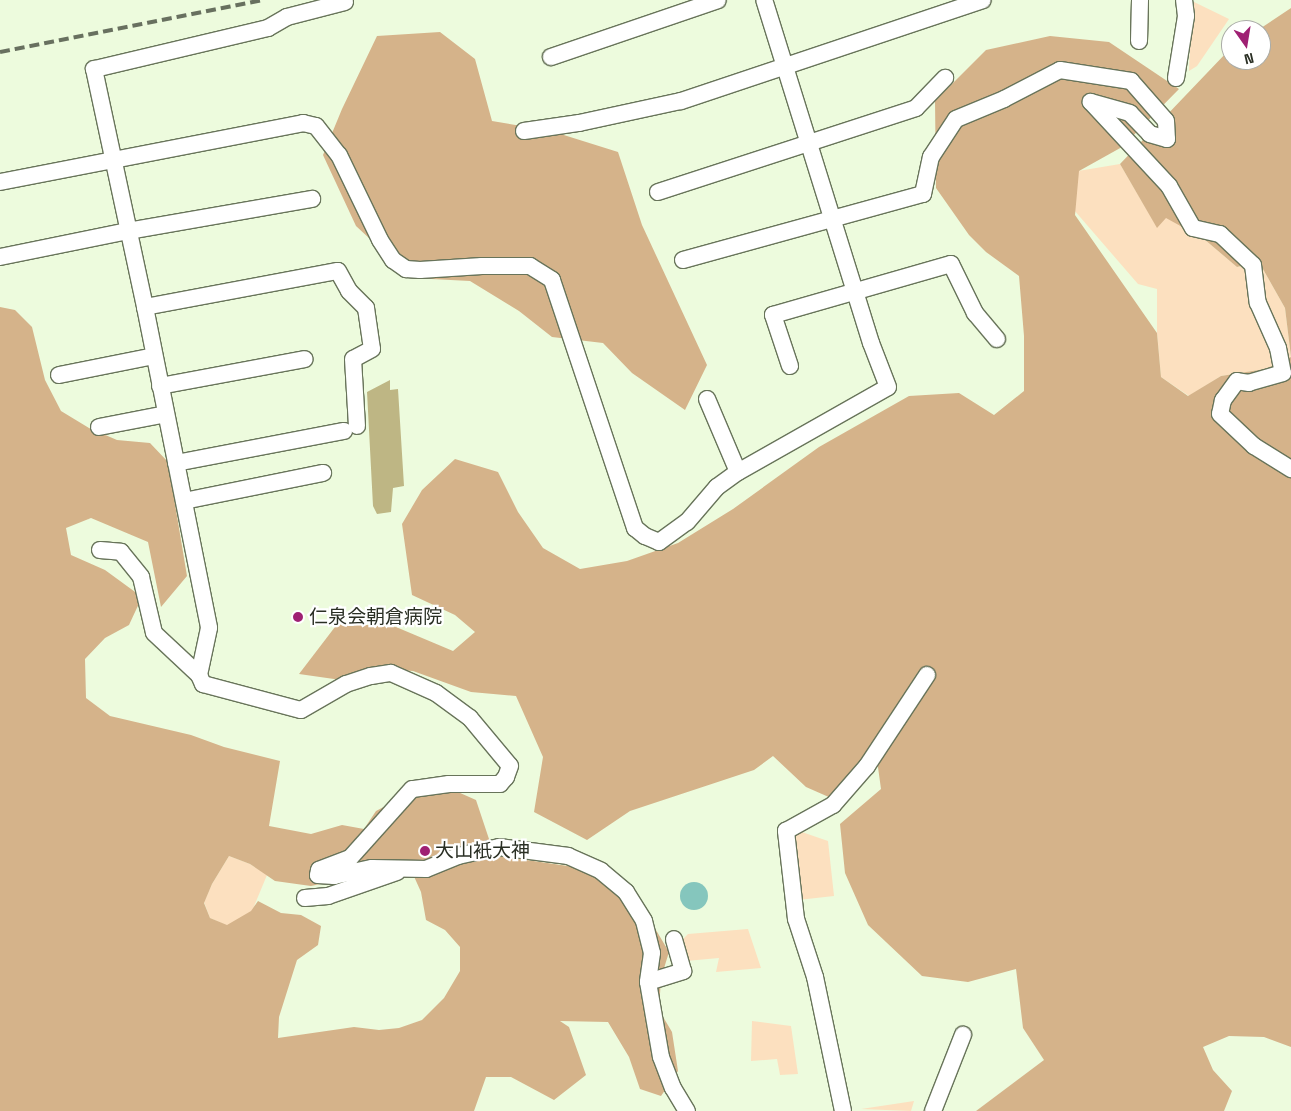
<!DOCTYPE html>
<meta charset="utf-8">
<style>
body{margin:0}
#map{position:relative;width:1291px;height:1111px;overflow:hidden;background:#edfbdd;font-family:"Space Grotesk","Noto Sans JP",sans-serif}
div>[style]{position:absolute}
.green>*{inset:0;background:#fce0bf}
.forest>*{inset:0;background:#d5b38a}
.water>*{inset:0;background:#85c6bd}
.round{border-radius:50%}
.building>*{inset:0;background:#beb684}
.roads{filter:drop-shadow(1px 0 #68745a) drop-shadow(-1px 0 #68745a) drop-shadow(0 1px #68745a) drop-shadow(0 -1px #68745a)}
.street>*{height:16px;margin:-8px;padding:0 8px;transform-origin:8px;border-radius:8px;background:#fff}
.rail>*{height:4px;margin-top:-2px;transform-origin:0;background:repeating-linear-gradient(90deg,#68705f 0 10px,transparent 0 15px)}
.dots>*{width:14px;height:14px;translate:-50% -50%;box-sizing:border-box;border:2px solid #fff;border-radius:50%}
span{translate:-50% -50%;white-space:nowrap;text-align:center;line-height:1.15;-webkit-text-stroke:4.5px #fff;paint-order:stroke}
.poi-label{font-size:19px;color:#2a2f24}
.left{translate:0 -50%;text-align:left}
.north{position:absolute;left:1221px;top:20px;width:50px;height:50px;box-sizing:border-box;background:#fff;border:1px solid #aaaca7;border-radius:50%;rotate:167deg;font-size:14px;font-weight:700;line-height:20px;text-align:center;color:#2a2f24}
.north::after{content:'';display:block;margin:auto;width:18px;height:22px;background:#9f2073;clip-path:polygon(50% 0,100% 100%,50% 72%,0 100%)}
</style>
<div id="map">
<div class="green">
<div style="clip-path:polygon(1192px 1px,1229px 19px,1197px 66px,1189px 71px)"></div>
<div style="clip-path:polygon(1120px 164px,1157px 227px,1166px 217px,1204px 239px,1237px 267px,1259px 262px,1285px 308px,1291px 357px,1265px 369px,1221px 376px,1189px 396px,1161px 377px,1157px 333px,1157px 289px,1138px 284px,1074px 210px,1078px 171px)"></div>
<div style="clip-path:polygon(796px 830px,828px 841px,834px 896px,798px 900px,789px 832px)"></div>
<div style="clip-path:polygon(229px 856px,250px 864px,267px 875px,252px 911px,228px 926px,210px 918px,204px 902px,212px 884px)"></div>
<div style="clip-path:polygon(748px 929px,761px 968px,716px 972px,719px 958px,686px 961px,682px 940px,688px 934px)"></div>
<div style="clip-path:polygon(752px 1021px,791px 1026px,798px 1074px,780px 1075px,777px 1059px,751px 1061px)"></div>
<div style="clip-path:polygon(914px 1101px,911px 1111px,861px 1109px)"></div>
</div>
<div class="forest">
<div style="clip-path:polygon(1291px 8px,1291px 1047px,1264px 1037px,1229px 1036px,1203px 1047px,1213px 1070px,1232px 1091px,1224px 1111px,976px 1111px,1044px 1060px,1023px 1028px,1016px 969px,968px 982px,922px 976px,868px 925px,845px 873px,840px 824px,881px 789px,877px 760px,831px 798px,806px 787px,773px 756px,754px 770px,630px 811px,587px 840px,534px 812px,543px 757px,516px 696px,471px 692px,413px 671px,374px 668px,341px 680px,299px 674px,338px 623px,396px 627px,453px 651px,475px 632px,455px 615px,412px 595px,402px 524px,422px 490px,455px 459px,498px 472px,518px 512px,543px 548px,580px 569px,627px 561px,678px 543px,733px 509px,819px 447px,909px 396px,959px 393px,994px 415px,1024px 391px,1024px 336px,1019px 276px,986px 252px,969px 235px,936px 188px,935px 101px,986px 50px,1050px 36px,1109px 42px,1179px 89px,1122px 147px,1079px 171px,1075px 215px,1157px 333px,1161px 377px,1188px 396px,1221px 376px,1265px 369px,1291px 357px,1285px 308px,1259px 262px,1237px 267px,1204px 239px,1166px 218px,1157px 228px,1120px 164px,1228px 51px,1231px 48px,1231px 60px,1261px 60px,1261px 30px,1258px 30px)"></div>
<div style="clip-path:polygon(440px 32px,475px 59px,492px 121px,551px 131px,618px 152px,642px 225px,707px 365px,685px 410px,632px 373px,603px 343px,552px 337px,519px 311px,470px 281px,412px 278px,356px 226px,323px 155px,342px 109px,377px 36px)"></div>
<div style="clip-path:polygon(evenodd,0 307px,15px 310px,32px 327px,45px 380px,61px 411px,89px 428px,117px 440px,150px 443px,168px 462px,187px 576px,161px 607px,148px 542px,91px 518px,66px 528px,71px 555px,105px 570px,142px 597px,129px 625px,105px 638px,85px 659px,86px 698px,110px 716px,191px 735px,224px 747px,280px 761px,269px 826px,311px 834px,342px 825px,364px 829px,376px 811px,412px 792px,451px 789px,476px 800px,490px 842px,499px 856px,595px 870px,634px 893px,669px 952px,661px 978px,659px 1010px,672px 1032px,678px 1071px,661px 1096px,640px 1089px,629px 1057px,608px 1022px,560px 1021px,569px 1027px,586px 1075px,554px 1100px,511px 1077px,486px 1077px,474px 1111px,0 1111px,0 307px,229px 856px,250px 864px,275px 881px,311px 886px,348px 878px,412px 872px,421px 892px,426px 920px,445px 930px,460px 947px,460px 971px,444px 998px,422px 1020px,399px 1028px,379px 1030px,354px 1027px,278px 1038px,279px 1017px,297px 960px,318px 945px,321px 926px,301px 915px,281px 913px,258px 901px,251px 911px,227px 925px,210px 918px,204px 903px,212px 884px,229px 856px)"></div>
</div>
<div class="water">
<div class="round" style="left:680px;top:882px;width:28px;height:28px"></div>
</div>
<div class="building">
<div style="clip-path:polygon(390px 380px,390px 390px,398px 389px,404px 486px,393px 488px,391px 512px,377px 514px,373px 506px,367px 392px)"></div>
</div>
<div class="roads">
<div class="street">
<div style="left:345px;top:2px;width:60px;rotate:165.5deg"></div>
<div style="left:287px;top:17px;width:22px;rotate:150deg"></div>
<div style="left:268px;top:28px;width:179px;rotate:166.7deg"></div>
<div style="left:94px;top:69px;width:243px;rotate:77.9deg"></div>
<div style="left:145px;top:307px;width:327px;rotate:78.7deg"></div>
<div style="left:209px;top:628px;width:48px;rotate:102deg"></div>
<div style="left:199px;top:675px;width:10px;rotate:66deg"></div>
<div style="left:203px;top:684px;width:101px;rotate:14.9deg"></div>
<div style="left:301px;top:710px;width:52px;rotate:-30deg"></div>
<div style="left:346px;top:684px;width:26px;rotate:-18deg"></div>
<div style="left:371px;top:676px;width:20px;rotate:-9deg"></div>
<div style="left:391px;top:673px;width:49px;rotate:24deg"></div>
<div style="left:436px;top:693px;width:42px;rotate:36.3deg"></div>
<div style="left:470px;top:718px;width:62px;rotate:50.2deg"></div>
<div style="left:510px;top:766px;width:12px;rotate:110deg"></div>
<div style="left:506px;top:777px;width:9px;rotate:131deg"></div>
<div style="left:500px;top:784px;width:51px;rotate:180deg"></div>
<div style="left:449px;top:784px;width:37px;rotate:172deg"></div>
<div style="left:412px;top:789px;width:93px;rotate:131.9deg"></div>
<div style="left:350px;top:858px;width:33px;rotate:159deg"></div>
<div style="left:319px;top:870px;width:5px;rotate:101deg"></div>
<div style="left:318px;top:875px;width:16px;rotate:4deg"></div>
<div style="left:334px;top:876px;width:39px;rotate:-12deg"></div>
<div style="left:372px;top:868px;width:54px;rotate:1.1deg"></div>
<div style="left:426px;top:869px;width:35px;rotate:-22deg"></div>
<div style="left:458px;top:856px;width:42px;rotate:-12.4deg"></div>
<div style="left:499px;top:847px;width:70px;rotate:7.4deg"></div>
<div style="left:568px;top:856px;width:36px;rotate:24deg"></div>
<div style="left:601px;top:871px;width:33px;rotate:40deg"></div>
<div style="left:626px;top:892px;width:34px;rotate:58deg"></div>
<div style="left:644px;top:921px;width:33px;rotate:76deg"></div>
<div style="left:652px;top:953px;width:29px;rotate:98deg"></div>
<div style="left:648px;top:982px;width:76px;rotate:80.2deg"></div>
<div style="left:661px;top:1057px;width:33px;rotate:69deg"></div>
<div style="left:673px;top:1088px;width:27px;rotate:59deg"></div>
<div style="left:1139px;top:41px;width:41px;rotate:-88.6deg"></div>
<div style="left:551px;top:57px;width:176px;rotate:-18.8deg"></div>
<div style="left:1176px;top:78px;width:63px;rotate:-80.8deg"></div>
<div style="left:1186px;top:16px;width:16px;rotate:-97deg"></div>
<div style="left:524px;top:131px;width:56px;rotate:-8.3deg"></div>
<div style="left:579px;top:123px;width:104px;rotate:-12.2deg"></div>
<div style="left:681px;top:101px;width:318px;rotate:-18.5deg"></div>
<div style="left:0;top:182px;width:309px;rotate:-11deg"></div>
<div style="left:303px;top:123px;width:13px;rotate:13deg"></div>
<div style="left:316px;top:126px;width:37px;rotate:52deg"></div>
<div style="left:339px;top:155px;width:94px;rotate:64.2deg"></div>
<div style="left:380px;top:240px;width:24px;rotate:57deg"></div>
<div style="left:393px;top:260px;width:16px;rotate:35deg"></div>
<div style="left:406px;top:269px;width:14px;rotate:4deg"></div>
<div style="left:420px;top:270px;width:62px;rotate:-3.7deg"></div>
<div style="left:482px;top:266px;width:48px"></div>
<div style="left:530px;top:266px;width:26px;rotate:32deg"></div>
<div style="left:552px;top:280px;width:262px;rotate:71.5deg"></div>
<div style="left:635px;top:528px;width:13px;rotate:39deg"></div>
<div style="left:645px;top:536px;width:15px;rotate:23deg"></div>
<div style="left:659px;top:542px;width:34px;rotate:-36deg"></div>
<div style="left:687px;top:522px;width:46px;rotate:-49.4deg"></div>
<div style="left:717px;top:487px;width:26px;rotate:-36deg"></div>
<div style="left:738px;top:472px;width:172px;rotate:-29.5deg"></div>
<div style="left:888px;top:387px;width:47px;rotate:-111.1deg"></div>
<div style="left:871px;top:343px;width:359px;rotate:-107.3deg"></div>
<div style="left:658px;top:192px;width:271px;rotate:-18deg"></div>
<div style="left:916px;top:108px;width:42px;rotate:-46deg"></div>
<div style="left:0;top:257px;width:131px;rotate:-11.5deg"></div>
<div style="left:128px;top:231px;width:187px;rotate:-9.9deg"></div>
<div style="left:683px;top:260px;width:249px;rotate:-15.4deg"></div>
<div style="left:923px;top:194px;width:38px;rotate:-78deg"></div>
<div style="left:931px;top:157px;width:45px;rotate:-56.7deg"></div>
<div style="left:956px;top:119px;width:52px;rotate:-22.6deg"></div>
<div style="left:1004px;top:99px;width:63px;rotate:-27.4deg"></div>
<div style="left:1060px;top:70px;width:72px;rotate:8.8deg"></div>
<div style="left:1131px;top:81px;width:53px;rotate:48.8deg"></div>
<div style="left:1166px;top:121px;width:18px;rotate:87deg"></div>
<div style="left:1167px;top:139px;width:18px;rotate:-164deg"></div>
<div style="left:1150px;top:134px;width:29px;rotate:-134deg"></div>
<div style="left:1130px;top:113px;width:41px;rotate:-164.2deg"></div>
<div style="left:1091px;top:102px;width:115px;rotate:47.1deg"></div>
<div style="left:1169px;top:186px;width:48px;rotate:60.3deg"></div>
<div style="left:1193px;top:228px;width:28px;rotate:13deg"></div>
<div style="left:1220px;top:234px;width:45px;rotate:43.2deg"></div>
<div style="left:1253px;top:265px;width:38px;rotate:83deg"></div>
<div style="left:1258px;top:303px;width:49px;rotate:66deg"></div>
<div style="left:1278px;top:348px;width:25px;rotate:79deg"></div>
<div style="left:1283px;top:373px;width:35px;rotate:164deg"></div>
<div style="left:1249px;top:383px;width:12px;rotate:-171deg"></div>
<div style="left:1237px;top:381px;width:24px;rotate:126deg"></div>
<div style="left:1223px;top:400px;width:14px;rotate:102deg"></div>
<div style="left:1220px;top:414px;width:47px;rotate:43.3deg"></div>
<div style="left:1254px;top:446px;width:44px;rotate:31.9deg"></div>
<div style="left:145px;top:307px;width:196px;rotate:-10.6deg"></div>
<div style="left:338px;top:271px;width:23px;rotate:61deg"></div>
<div style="left:349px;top:291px;width:24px;rotate:45deg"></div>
<div style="left:366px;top:308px;width:41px;rotate:81.7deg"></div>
<div style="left:372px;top:349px;width:21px;rotate:152deg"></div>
<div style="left:353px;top:359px;width:67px;rotate:86.6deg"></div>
<div style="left:790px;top:366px;width:54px;rotate:-108.4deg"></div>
<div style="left:773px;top:315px;width:185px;rotate:-16deg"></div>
<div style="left:951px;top:264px;width:55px;rotate:63.9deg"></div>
<div style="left:975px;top:313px;width:34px;rotate:50deg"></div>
<div style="left:59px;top:375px;width:97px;rotate:-11.3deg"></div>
<div style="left:160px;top:386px;width:147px;rotate:-10.5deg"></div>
<div style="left:707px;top:399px;width:79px;rotate:67deg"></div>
<div style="left:99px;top:427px;width:68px;rotate:-11deg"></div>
<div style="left:176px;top:463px;width:171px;rotate:-10.8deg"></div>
<div style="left:184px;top:501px;width:142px;rotate:-11.4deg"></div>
<div style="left:100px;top:550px;width:21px;rotate:5deg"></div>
<div style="left:121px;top:552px;width:32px;rotate:51deg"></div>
<div style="left:141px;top:577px;width:57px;rotate:76.9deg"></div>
<div style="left:154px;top:633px;width:62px;rotate:43deg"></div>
<div style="left:305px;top:898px;width:23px;rotate:-5deg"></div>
<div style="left:328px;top:896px;width:73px;rotate:-19.2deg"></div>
<div style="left:648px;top:982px;width:37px;rotate:-17deg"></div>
<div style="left:683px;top:971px;width:33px;rotate:-106deg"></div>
<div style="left:843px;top:1111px;width:137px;rotate:-101.8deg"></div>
<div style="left:815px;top:977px;width:61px;rotate:-108.1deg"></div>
<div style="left:796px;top:919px;width:89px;rotate:-96.5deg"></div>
<div style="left:786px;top:831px;width:54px;rotate:-29deg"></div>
<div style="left:833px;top:805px;width:52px;rotate:-48.9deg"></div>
<div style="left:867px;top:766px;width:109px;rotate:-56.6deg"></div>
<div style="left:933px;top:1111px;width:82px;rotate:-68.5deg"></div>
</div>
</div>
<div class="rail">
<div style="left:0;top:52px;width:268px;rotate:-11.2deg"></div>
</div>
<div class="dots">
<div style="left:298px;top:617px;background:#9f2073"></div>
<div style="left:425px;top:851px;background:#9f2073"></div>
</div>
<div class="poi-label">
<span class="left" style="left:309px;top:617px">仁泉会朝倉病院</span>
<span class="left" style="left:435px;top:851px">大山衹大神</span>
</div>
<div class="north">N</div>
</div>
